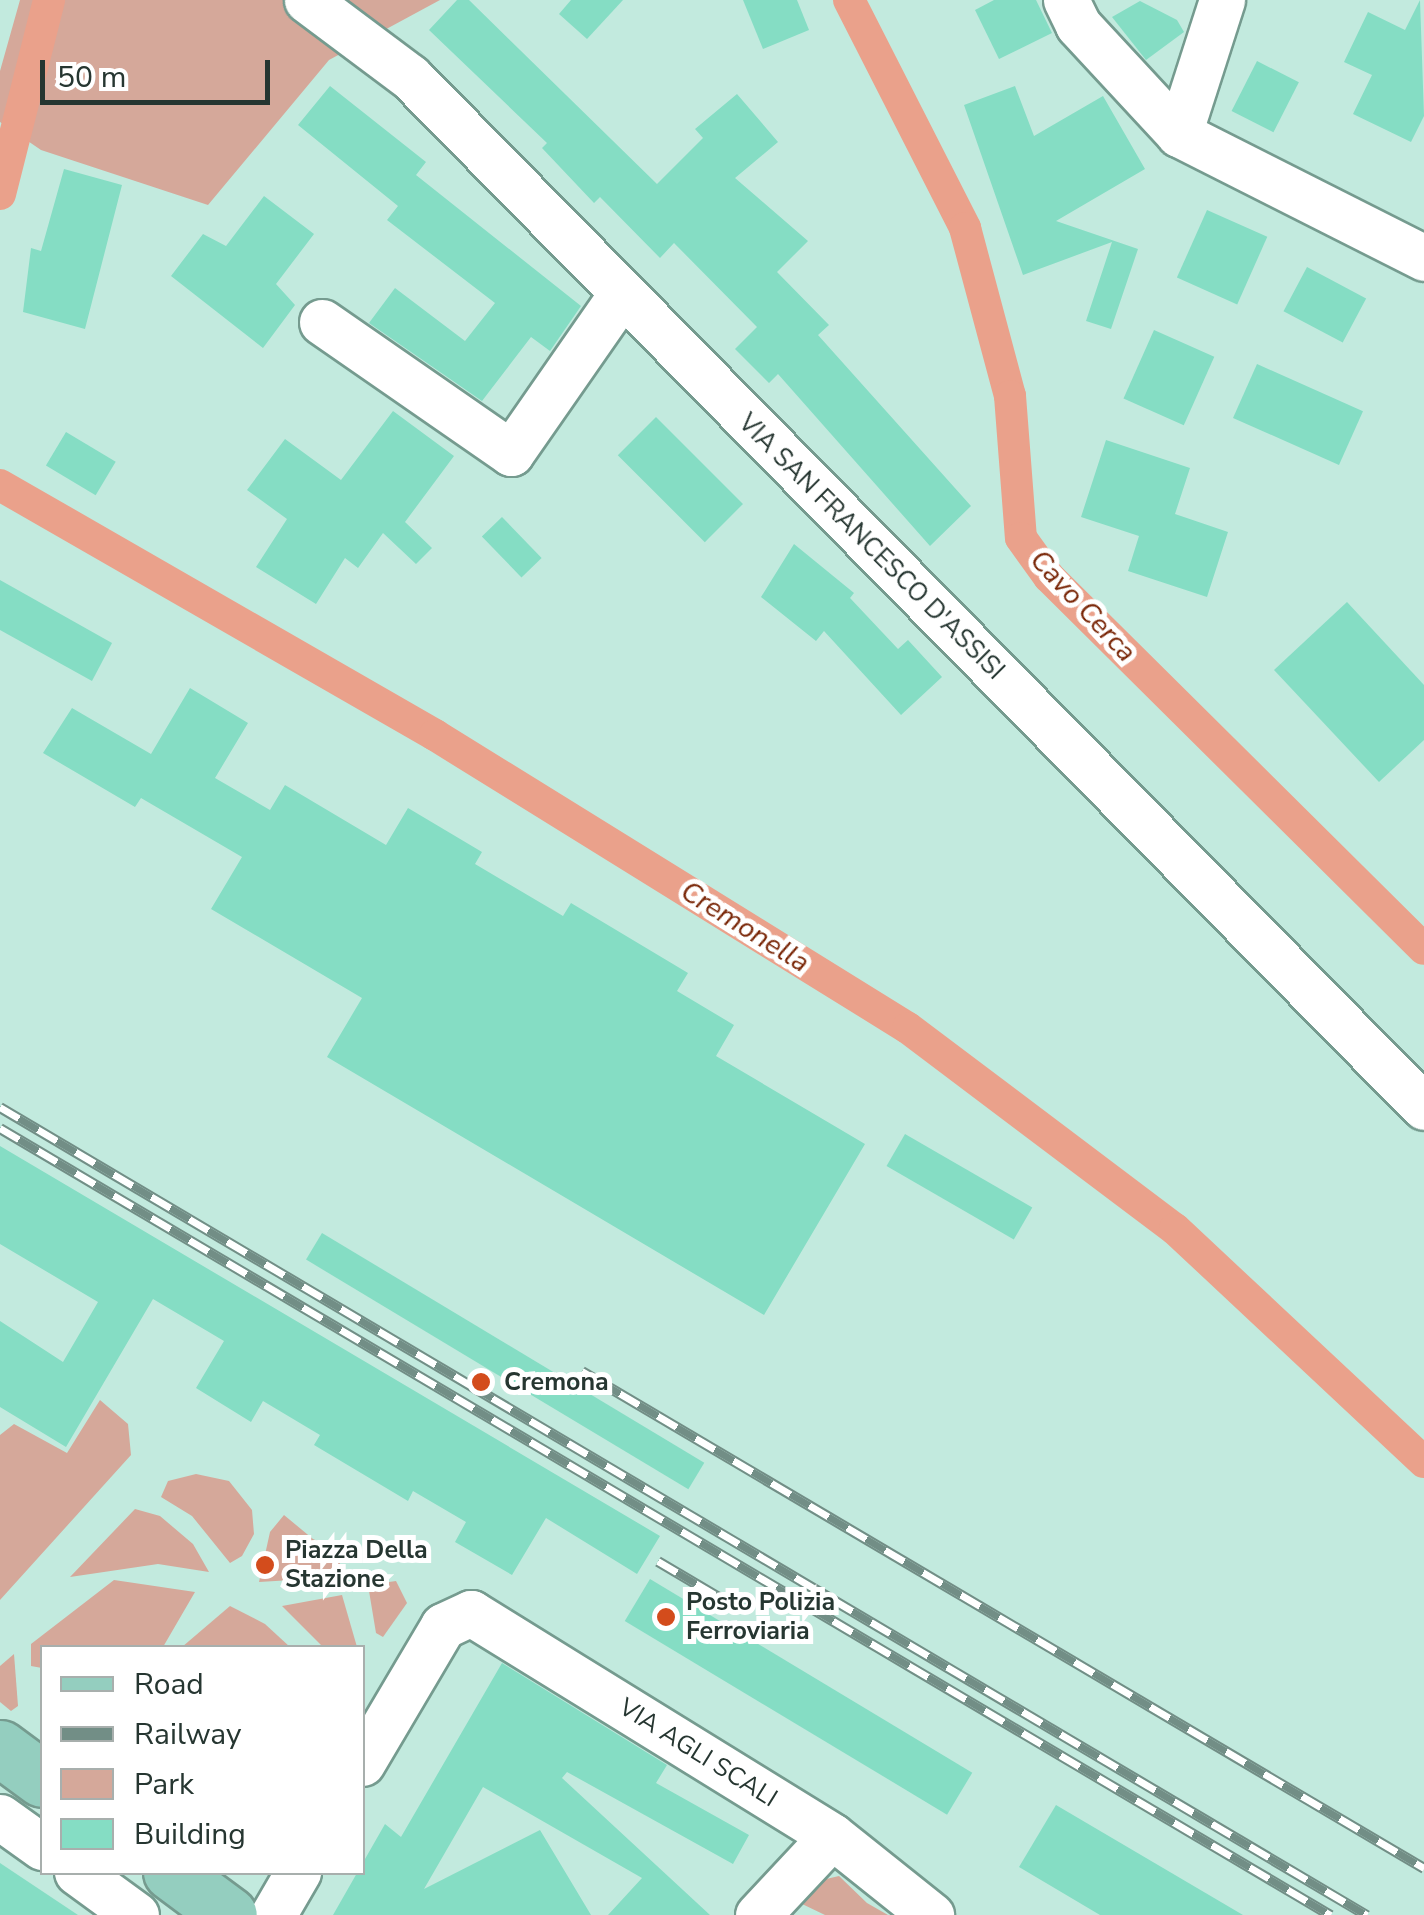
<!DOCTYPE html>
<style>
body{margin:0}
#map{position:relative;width:1424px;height:1915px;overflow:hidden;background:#c2eade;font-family:"Nunito Sans",sans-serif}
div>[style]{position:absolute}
.green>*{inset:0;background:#d5a89a}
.canal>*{height:32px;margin:-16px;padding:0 16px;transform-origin:16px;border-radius:16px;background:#eaa18b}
.building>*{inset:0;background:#85ddc4;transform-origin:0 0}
.roads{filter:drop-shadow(2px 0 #759b8f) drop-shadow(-2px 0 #759b8f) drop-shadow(0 2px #759b8f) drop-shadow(0 -2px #759b8f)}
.minor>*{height:45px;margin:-22.5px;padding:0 22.5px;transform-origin:22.5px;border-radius:22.5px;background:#fff}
.major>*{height:55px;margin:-27.5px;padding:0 27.5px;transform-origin:27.5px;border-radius:27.5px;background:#94cebf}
.rail>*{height:11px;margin-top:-5.5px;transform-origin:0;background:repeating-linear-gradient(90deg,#fff 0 22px,#728e86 0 44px);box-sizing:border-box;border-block:2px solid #728e86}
.dots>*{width:28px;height:28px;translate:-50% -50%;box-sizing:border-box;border:5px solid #fff;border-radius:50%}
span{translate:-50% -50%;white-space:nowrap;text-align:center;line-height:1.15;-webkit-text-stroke:10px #fff;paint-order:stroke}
.street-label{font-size:25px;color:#263631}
.poi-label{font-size:25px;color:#263631;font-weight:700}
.left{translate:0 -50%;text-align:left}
.water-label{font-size:28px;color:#792607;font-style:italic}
.legend{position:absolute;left:40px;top:1645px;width:325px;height:230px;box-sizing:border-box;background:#fff;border:2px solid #a8afad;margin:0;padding:12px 18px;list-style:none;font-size:30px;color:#263631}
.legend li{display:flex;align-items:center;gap:20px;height:50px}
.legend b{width:50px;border:2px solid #a8afad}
.scale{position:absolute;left:40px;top:60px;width:230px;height:45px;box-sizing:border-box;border:5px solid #263631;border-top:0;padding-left:12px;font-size:30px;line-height:35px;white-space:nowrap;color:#263631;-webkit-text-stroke:8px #fff;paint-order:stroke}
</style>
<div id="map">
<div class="green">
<div style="clip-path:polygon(20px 0,440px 0,329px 60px,208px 205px,41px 150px,0 122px,0 71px)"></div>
<div style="clip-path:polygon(100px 1400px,128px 1424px,131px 1455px,0 1600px,0 1435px,14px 1424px,67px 1453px)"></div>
<div style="clip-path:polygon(196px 1474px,229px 1481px,252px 1510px,254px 1534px,242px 1556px,230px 1563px,192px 1516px,161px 1497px,168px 1481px)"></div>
<div style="clip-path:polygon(135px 1509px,160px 1516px,193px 1544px,209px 1572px,158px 1564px,70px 1577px)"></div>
<div style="clip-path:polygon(284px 1515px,313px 1539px,344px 1553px,338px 1568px,324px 1578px,259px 1582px,270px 1532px)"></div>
<div style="clip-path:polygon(114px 1580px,195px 1592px,163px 1647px,42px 1648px,42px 1668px,31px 1666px,31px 1644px)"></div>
<div style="clip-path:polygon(396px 1581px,407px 1603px,383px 1637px,376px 1633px,368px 1585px)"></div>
<div style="clip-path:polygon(342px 1595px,357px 1647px,323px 1647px,282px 1606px)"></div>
<div style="clip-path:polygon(230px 1606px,265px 1624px,290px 1647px,182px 1647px)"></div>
<div style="clip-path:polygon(14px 1654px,18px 1706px,11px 1711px,0 1702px,0 1666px)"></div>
<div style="clip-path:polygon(839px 1876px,867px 1903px,888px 1915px,825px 1915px,800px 1903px,822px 1880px)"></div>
</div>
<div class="canal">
<div style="left:849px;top:0;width:256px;rotate:63deg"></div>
<div style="left:965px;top:228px;width:174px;rotate:75deg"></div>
<div style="left:1010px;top:396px;width:142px;rotate:85.6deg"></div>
<div style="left:1021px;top:538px;width:48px;rotate:54.3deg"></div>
<div style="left:1049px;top:577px;width:528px;rotate:44.77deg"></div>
<div style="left:0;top:194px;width:200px;rotate:-75.8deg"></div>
<div style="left:0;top:485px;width:502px;rotate:29.89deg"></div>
<div style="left:435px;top:735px;width:556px;rotate:31.78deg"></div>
<div style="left:908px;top:1028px;width:334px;rotate:37deg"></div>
<div style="left:1175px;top:1229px;width:341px;rotate:43.1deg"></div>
</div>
<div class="building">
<div style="clip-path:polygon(457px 0,469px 0,657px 184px,703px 138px,695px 129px,737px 94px,778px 142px,735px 178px,808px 241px,777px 272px,829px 325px,818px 335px,971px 506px,930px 546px,778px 374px,769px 383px,735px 349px,757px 327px,674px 243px,660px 258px,600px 197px,594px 203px,542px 148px,547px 143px,429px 30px)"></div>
<div style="clip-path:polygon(571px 0,623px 0,587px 39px,559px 14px)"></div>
<div style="clip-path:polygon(743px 0,797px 0,809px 30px,763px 49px)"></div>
<div style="clip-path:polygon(994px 0,1036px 0,1052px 33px,999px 59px,975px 10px)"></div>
<div style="clip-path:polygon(1420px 0,1424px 116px,1411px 142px,1353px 114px,1372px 75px,1344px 62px,1368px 12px,1405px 30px)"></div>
<div style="clip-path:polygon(1140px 1px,1177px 20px,1184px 32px,1146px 60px,1112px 17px)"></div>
<div style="left:1257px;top:61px;width:47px;height:56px;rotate:27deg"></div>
<div style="clip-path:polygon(330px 86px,426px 162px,416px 175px,581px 306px,550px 351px,531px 337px,482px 401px,369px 323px,395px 288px,465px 341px,495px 303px,387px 220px,398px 206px,298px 125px)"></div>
<div style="clip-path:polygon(1015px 86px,1034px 136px,1103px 96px,1145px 169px,1056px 221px,1138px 249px,1111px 329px,1086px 321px,1112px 242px,1023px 275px,964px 105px)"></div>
<div style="clip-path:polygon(64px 169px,122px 185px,85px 329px,23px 312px,31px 248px,41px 251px)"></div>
<div style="clip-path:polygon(264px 196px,314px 234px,276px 284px,295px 305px,263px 348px,171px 276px,203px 234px,226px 246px)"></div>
<div style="left:1207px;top:210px;width:66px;height:74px;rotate:24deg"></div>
<div style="left:1307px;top:267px;width:67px;height:50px;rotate:28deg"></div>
<div style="left:1154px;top:330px;width:66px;height:75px;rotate:24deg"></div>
<div style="left:1257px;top:364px;width:116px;height:59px;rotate:24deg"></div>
<div style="clip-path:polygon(393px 411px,454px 456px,405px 522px,432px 548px,416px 564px,383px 533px,358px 568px,345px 558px,316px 604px,256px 567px,287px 519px,247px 490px,285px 439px,341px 480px)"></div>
<div style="left:656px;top:417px;width:123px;height:54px;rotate:45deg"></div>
<div style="left:66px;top:432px;width:58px;height:39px;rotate:31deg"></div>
<div style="clip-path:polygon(1106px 440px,1190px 468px,1175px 514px,1228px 532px,1207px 597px,1128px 571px,1139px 536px,1081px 517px)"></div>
<div style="left:502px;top:517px;width:57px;height:28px;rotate:46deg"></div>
<div style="clip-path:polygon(794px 544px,854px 593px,850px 598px,898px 649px,908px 640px,942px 677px,901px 715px,824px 631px,816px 641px,761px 597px)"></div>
<div style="clip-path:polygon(0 580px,112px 643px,92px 681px,0 630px)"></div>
<div style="clip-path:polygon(1347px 602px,1424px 685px,1424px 740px,1379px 782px,1274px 670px)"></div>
<div style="clip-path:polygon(190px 688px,248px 723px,215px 778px,270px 810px,285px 785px,386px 845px,408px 808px,482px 852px,475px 864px,563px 916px,571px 903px,688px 973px,677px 991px,734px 1025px,716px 1056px,865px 1144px,764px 1315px,327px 1057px,362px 998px,211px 909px,242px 857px,141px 798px,135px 807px,43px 753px,72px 708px,151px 754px)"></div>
<div style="left:905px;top:1134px;width:147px;height:37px;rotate:30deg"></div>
<div style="clip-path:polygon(0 1146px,660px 1536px,637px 1574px,546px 1518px,512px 1575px,455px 1542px,466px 1522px,413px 1491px,408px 1501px,314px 1445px,320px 1435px,263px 1401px,251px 1422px,196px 1388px,224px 1341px,153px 1299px,66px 1447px,0 1407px,0 1321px,63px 1362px,98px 1302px,0 1244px)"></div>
<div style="left:322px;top:1233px;width:446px;height:31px;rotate:31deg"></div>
<div style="left:650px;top:1579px;width:376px;height:49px;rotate:31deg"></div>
<div style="clip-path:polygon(502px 1663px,667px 1765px,656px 1783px,749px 1835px,733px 1864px,567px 1772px,562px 1778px,710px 1915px,608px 1915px,642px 1878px,483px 1787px,424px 1889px,540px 1830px,591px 1915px,333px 1915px,385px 1824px,401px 1837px)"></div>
<div style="clip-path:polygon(1056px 1805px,1243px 1915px,1100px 1915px,1019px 1867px)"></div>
<div style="clip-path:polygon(0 1863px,78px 1915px,0 1915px)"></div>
</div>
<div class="roads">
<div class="minor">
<div style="left:307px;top:0;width:129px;rotate:36.8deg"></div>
<div style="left:410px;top:77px;width:1445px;rotate:45.45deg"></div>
<div style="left:1066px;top:0;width:28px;rotate:64deg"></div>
<div style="left:1078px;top:25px;width:149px;rotate:47.2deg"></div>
<div style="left:1179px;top:134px;width:275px;rotate:26.8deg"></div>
<div style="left:1179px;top:134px;width:141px;rotate:-72.2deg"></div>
<div style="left:322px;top:322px;width:230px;rotate:34.7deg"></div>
<div style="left:511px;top:453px;width:195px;rotate:-55.2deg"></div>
<div style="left:362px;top:1763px;width:159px;rotate:-59.4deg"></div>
<div style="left:443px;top:1626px;width:31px;rotate:-25deg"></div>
<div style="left:471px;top:1613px;width:424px;rotate:31.7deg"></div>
<div style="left:832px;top:1836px;width:127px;rotate:38.6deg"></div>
<div style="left:0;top:1817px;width:52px;rotate:35.5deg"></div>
<div style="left:77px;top:1872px;width:73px;rotate:36.1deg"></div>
<div style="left:273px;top:1915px;width:50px;rotate:-59.8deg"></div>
<div style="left:758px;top:1915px;width:108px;rotate:-46.9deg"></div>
</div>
<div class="major">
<div style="left:0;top:1748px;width:52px;rotate:36.4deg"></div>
<div style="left:171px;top:1872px;width:72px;rotate:36.6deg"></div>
</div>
</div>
<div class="rail">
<div style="left:0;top:1107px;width:1588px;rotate:30.59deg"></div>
<div style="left:0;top:1128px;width:1546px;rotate:30.6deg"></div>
<div style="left:582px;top:1371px;width:978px;rotate:30.55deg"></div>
<div style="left:658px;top:1561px;width:85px;rotate:30.5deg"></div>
</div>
<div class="dots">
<div style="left:481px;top:1382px;background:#d34c1c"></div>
<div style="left:265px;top:1565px;background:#d34c1c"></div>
<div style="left:666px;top:1617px;background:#d34c1c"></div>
</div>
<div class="street-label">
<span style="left:871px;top:547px;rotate:45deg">VIA SAN FRANCESCO D'ASSISI</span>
<span style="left:698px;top:1753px;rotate:32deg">VIA AGLI SCALI</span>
</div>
<div class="poi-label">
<span class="left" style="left:504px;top:1382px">Cremona</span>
<span class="left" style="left:285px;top:1565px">Piazza Della<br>Stazione</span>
<span class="left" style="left:686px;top:1617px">Posto Polizia<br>Ferroviaria</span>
</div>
<div class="water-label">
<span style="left:1083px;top:606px;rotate:47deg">Cavo Cerca</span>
<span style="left:745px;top:927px;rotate:32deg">Cremonella</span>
</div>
<ul class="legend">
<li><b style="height:12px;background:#94cebf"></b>Road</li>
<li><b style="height:12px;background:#728e86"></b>Railway</li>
<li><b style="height:28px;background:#d5a89a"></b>Park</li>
<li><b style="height:28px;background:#85ddc4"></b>Building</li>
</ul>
<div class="scale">50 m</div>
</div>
